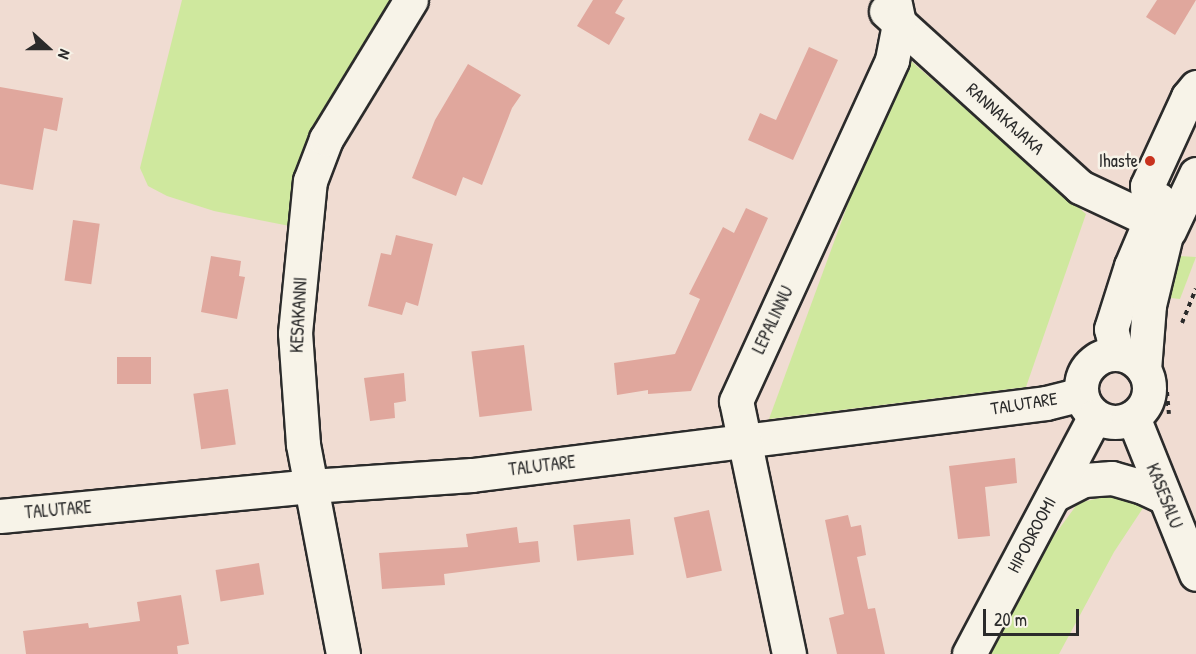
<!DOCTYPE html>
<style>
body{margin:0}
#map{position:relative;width:1196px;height:654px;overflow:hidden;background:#f0dcd2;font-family:"Patrick Hand",sans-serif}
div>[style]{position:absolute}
.green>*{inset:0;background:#cfe89e}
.building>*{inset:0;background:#e0a79d;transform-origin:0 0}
.path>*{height:4px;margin-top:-2px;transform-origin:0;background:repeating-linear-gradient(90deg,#2b2b2b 0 4.5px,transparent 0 9px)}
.roads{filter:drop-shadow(2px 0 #2b2b2b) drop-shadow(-2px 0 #2b2b2b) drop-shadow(0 2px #2b2b2b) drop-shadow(0 -2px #2b2b2b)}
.minor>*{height:33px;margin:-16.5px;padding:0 16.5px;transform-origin:16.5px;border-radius:16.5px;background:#f7f3e8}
.minor>.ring{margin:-16.5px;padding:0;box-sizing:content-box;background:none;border:33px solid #f7f3e8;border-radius:50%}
.dots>*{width:16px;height:16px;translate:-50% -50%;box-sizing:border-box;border:3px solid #f7f3e8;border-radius:50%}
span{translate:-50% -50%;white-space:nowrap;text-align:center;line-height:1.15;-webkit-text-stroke:5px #f7f3e8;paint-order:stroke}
.street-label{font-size:18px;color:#2b2b2b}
.poi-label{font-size:18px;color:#2b2b2b}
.right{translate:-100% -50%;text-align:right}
.north{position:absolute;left:18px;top:18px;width:60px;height:60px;-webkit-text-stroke:4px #f7f3e8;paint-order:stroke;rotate:111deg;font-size:16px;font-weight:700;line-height:24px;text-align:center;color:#2b2b2b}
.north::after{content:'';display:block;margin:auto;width:21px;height:27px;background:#2b2b2b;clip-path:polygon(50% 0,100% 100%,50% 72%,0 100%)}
.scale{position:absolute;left:983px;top:609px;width:96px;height:27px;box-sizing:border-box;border:3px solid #2b2b2b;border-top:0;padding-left:8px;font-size:18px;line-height:21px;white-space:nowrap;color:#2b2b2b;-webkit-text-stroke:4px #f7f3e8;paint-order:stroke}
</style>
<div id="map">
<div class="green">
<div style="clip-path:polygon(182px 0,395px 0,305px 229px,214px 211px,167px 196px,148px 186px,140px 168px)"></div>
<div style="clip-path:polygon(903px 54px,1086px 214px,1026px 387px,769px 419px)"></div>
<div style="clip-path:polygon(1179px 256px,1196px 257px,1180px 299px,1161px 297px,1171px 260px)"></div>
<div style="clip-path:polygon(1131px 496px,1145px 505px,1114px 552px,1059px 654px,989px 654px,1048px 544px,1078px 503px,1104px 497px)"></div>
</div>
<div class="building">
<div style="clip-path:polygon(593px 0,623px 0,615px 13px,625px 18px,609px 45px,577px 26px)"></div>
<div style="clip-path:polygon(1157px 0,1196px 0,1175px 35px,1146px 17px)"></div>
<div style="clip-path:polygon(809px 47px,838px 60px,793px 160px,748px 140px,760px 113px,776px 120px)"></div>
<div style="clip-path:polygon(468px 64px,521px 95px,512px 108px,482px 185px,463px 177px,456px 196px,412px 178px,435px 120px)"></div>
<div style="clip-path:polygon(0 87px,63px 98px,57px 131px,44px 128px,33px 190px,0 184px)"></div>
<div style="clip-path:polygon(746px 208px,768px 218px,691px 391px,648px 394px,648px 390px,617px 395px,614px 363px,675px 354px,700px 299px,689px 294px,723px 227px,734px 233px)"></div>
<div style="left:73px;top:220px;width:27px;height:61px;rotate:8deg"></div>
<div style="clip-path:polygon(396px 235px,433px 244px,418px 306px,406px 302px,402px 315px,368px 306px,381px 253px,391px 255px)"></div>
<div style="clip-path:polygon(211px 256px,241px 261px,239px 276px,245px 277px,237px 319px,201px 312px)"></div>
<div style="left:524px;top:345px;width:66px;height:53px;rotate:83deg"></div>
<div style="left:151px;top:357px;width:27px;height:34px;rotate:90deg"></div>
<div style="clip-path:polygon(404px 373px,406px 401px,394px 403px,395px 418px,370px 421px,364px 378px)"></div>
<div style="left:228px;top:389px;width:56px;height:35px;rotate:82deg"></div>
<div style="clip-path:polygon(1015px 458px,1017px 483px,985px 487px,990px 536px,958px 539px,949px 466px)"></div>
<div style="left:709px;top:510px;width:62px;height:36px;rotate:78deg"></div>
<div style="clip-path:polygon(848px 515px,851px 527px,861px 525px,866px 555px,857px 557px,868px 609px,875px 608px,885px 654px,837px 654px,829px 618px,844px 614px,825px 520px)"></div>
<div style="left:630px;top:519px;width:36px;height:57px;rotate:84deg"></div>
<div style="clip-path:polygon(517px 527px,519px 543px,538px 541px,540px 562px,444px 574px,445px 585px,382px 589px,379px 553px,468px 547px,466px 534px)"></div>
<div style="left:259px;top:563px;width:32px;height:44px;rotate:81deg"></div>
<div style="clip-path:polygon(181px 595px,189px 644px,177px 646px,178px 654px,26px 654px,23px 631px,88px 623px,89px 628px,140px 621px,137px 602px)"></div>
</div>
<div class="path">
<div style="left:1182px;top:323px;width:37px;rotate:-68deg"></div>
<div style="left:1167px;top:392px;width:22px;rotate:85deg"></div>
</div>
<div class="roads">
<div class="minor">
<div style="left:886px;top:11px;width:262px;rotate:42.2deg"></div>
<div style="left:1080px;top:187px;width:77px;rotate:25.2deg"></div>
<div style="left:1150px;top:220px;width:34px;rotate:-95deg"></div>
<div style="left:1147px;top:186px;width:98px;rotate:-65.3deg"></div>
<div style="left:1188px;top:97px;width:13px;rotate:-51deg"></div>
<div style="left:1169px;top:231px;width:63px;rotate:-64.7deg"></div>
<div class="ring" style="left:1081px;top:354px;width:35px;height:35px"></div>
<div style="left:1117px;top:354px;width:26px;rotate:-103deg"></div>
<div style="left:1111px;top:329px;width:66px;rotate:-72.4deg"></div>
<div style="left:1131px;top:266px;width:72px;rotate:-67deg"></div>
<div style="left:1144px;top:370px;width:65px;rotate:-85.6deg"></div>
<div style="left:1149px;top:305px;width:102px;rotate:-76.4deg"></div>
<div style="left:1133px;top:417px;width:169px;rotate:68.1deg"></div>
<div style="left:1054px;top:495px;width:34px;rotate:-27deg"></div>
<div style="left:1084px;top:480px;width:28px;rotate:-4deg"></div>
<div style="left:1112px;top:478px;width:32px;rotate:16deg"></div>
<div style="left:1143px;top:487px;width:23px;rotate:25deg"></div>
<div style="left:0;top:516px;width:312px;rotate:-5.5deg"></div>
<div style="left:311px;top:486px;width:161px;rotate:-3.9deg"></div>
<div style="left:472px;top:475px;width:578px;rotate:-7.15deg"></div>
<div style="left:1046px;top:403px;width:36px;rotate:-14deg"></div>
<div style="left:343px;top:654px;width:214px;rotate:-100.8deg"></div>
<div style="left:303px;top:444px;width:111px;rotate:-94.1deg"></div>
<div style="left:295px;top:333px;width:153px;rotate:-84.4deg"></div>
<div style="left:310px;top:181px;width:45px;rotate:-69.1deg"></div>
<div style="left:326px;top:139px;width:163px;rotate:-58.6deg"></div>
<div style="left:789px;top:654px;width:258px;rotate:-101.8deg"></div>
<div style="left:736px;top:401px;width:375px;rotate:-65.4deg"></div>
<div style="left:892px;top:60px;width:38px;rotate:-79deg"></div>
<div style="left:899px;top:23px;width:24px;rotate:-102deg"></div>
<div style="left:969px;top:654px;width:269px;rotate:-62.1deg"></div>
</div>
</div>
<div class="dots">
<div style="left:1150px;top:161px;background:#c8321e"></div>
</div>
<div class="street-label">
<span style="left:1005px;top:119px;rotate:42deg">RANNAKAJAKA</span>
<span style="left:299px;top:315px;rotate:-87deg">KESAKANNI</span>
<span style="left:773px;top:320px;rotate:-65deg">LEPALINNU</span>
<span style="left:1024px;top:404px;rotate:-9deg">TALUTARE</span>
<span style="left:542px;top:466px;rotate:-7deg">TALUTARE</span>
<span style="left:1164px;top:496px;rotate:68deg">KASESALU</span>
<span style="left:58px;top:510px;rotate:-5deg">TALUTARE</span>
<span style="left:1032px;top:535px;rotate:-62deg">HIPODROOMI</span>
</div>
<div class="poi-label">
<span class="right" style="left:1138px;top:161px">Ihaste</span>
</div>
<div class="north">N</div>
<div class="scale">20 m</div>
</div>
